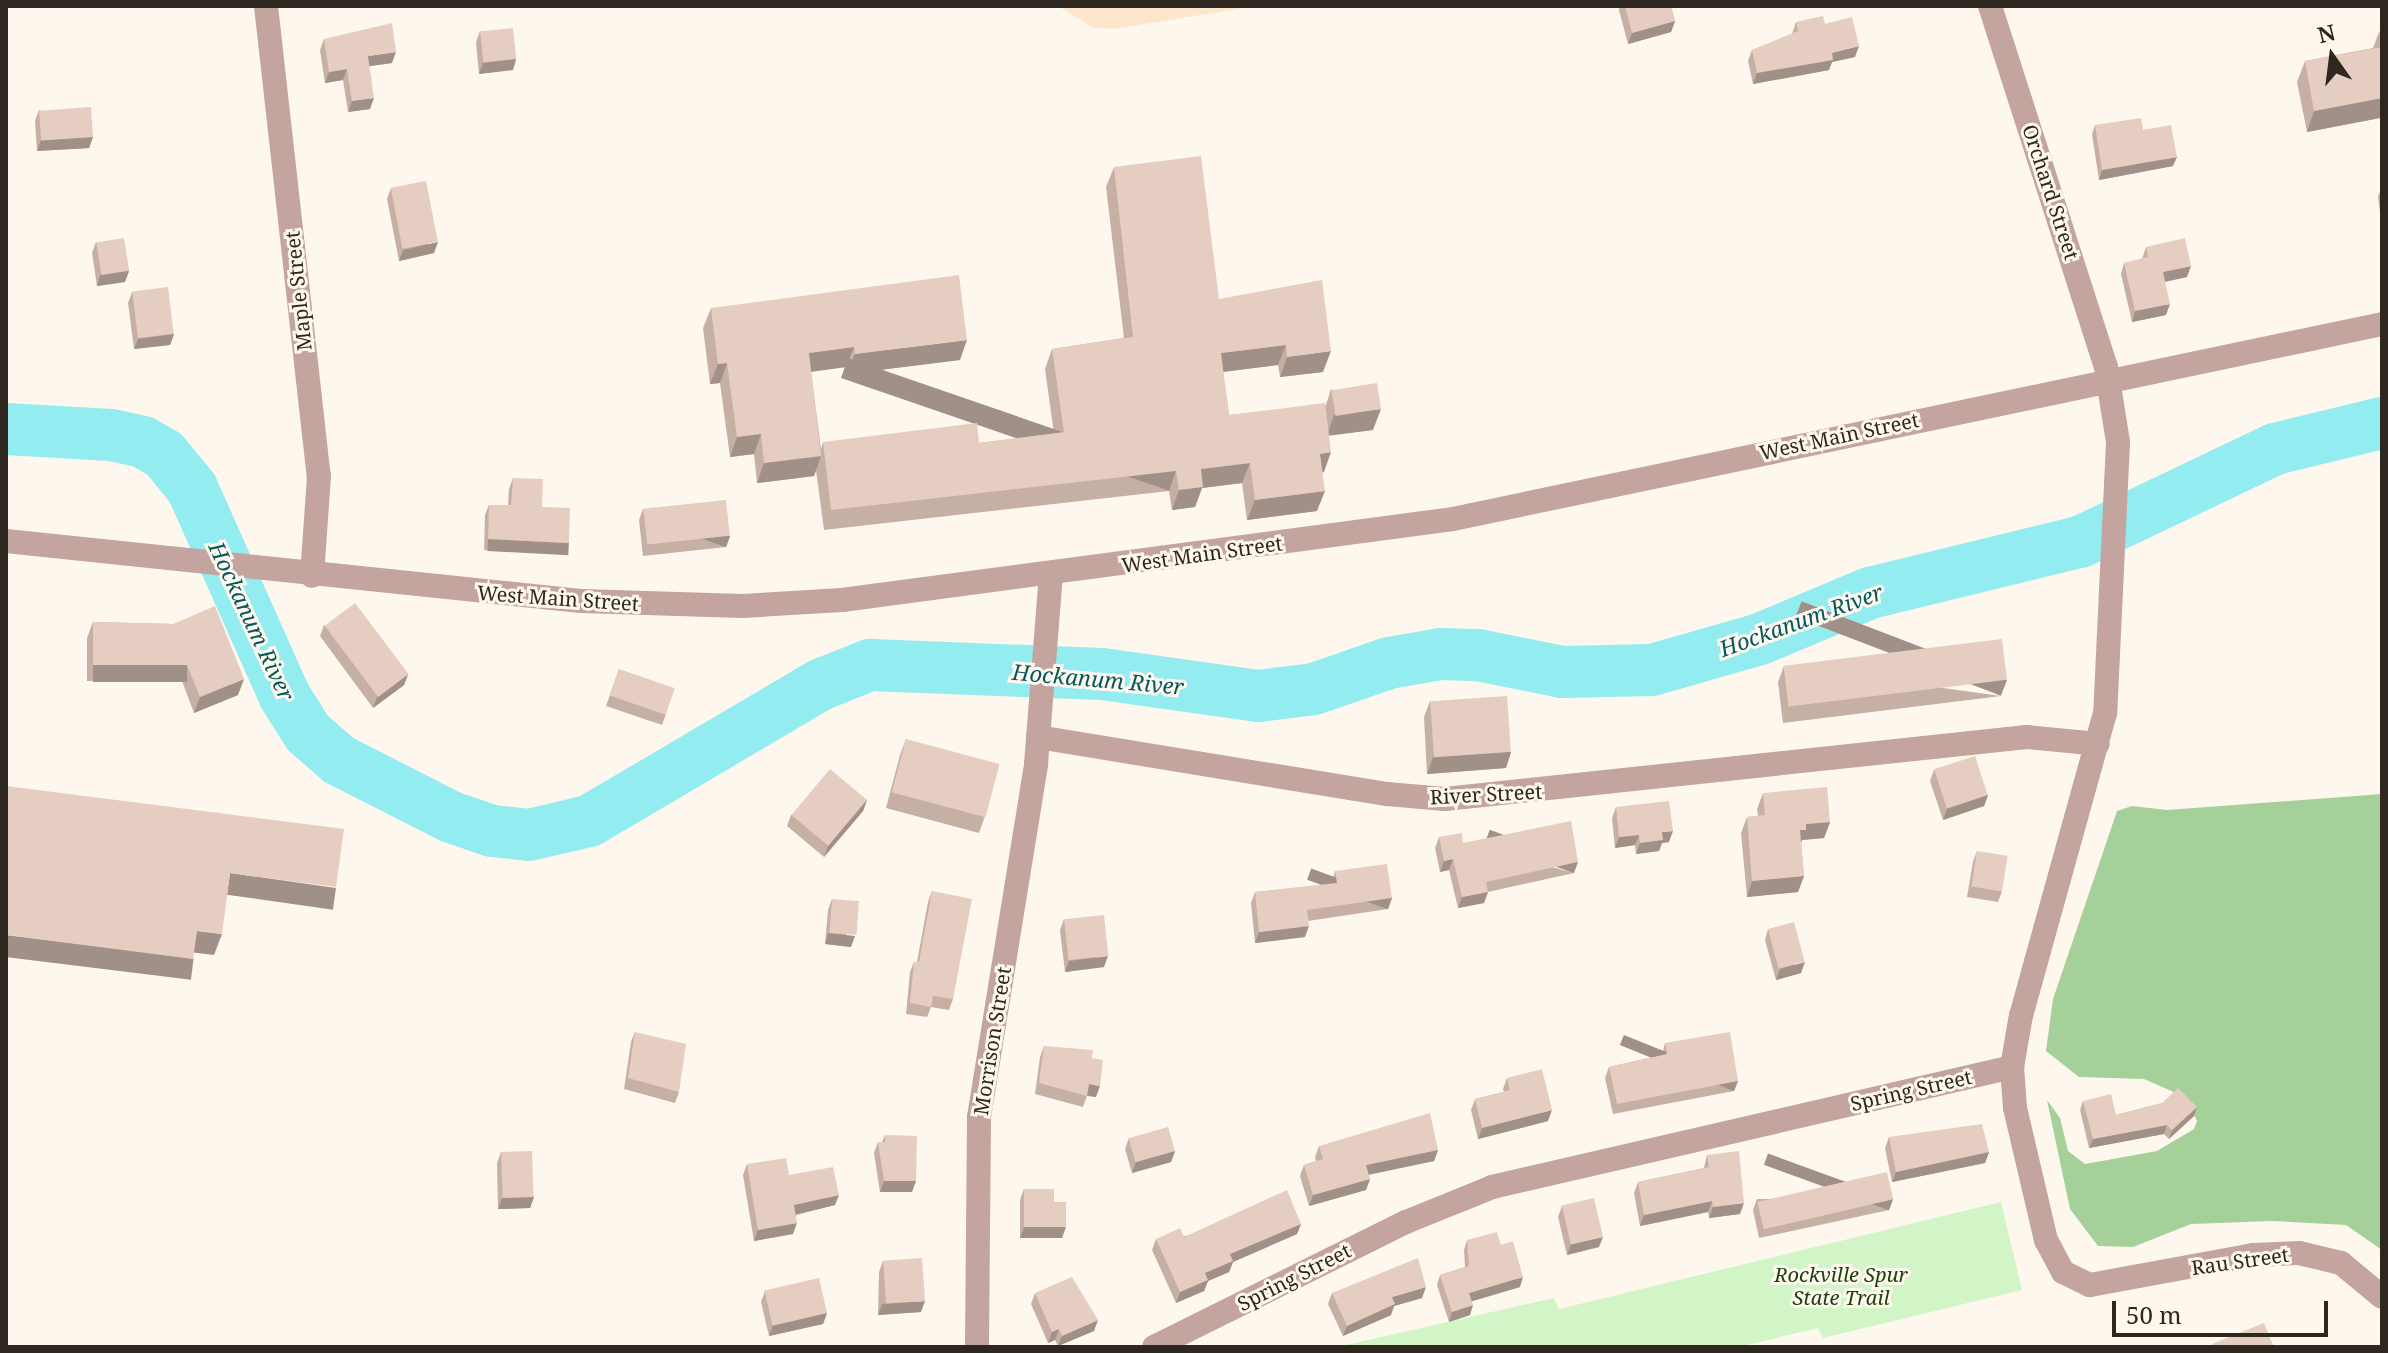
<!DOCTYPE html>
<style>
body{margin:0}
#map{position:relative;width:2388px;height:1353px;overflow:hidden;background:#fef7ee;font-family:"Noto Serif",serif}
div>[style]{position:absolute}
.built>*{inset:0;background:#fde7cc}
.green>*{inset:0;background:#d2f5c7}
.forest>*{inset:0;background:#a6d099}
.river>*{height:52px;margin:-26px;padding:0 26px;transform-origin:26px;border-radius:26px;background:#92ecf0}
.minor>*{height:24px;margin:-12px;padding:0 12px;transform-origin:12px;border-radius:12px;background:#c4a49e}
.wall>*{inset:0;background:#c6b0a6}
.shaded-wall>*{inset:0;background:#a19087;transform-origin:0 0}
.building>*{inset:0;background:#e6cdc1;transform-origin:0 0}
span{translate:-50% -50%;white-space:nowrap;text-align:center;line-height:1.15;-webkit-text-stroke:6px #fef7ee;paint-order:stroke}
.street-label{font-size:20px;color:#2d271f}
.park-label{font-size:20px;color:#1b420b;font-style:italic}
.water-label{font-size:22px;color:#04585b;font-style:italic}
.frame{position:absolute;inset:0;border:8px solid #2d271f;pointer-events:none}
.north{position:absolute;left:2292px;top:16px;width:80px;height:80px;-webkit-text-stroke:6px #fef7ee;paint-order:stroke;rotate:346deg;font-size:22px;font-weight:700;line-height:32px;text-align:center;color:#2d271f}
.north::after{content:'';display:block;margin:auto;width:28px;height:36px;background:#2d271f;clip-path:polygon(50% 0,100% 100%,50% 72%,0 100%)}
.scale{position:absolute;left:2112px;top:1301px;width:216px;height:36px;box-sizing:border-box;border:4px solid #2d271f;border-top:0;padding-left:10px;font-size:24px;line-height:28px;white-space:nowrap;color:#2d271f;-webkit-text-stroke:6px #fef7ee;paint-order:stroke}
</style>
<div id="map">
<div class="built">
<div style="clip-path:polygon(1058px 6px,1256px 6px,1114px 29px,1094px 28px)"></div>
</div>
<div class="green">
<div style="clip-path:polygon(2001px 1202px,2022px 1290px,1823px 1338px,1818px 1328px,1739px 1347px,1337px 1347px,1554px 1298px,1559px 1309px)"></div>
</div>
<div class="forest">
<div style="clip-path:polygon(2382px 794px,2382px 1250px,2346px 1225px,2272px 1221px,2191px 1224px,2133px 1247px,2098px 1246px,2070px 1209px,2047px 1100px,2060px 1118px,2068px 1151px,2085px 1164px,2157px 1151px,2194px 1129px,2197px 1121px,2185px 1097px,2144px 1079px,2079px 1077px,2046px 1051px,2053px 999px,2117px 811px,2132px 806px,2167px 810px)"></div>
</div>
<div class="river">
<div style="left:6px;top:429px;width:105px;rotate:3.3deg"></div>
<div style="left:111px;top:435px;width:33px;rotate:12deg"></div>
<div style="left:143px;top:442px;width:24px;rotate:30deg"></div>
<div style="left:164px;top:454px;width:44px;rotate:50.5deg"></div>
<div style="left:192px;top:488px;width:227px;rotate:66deg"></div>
<div style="left:284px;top:695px;width:45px;rotate:57.7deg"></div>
<div style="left:308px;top:733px;width:41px;rotate:41.1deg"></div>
<div style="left:339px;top:760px;width:126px;rotate:27deg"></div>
<div style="left:451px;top:817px;width:43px;rotate:18.9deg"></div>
<div style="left:492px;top:831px;width:37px;rotate:6deg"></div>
<div style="left:529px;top:835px;width:62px;rotate:-13.1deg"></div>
<div style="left:589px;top:821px;width:270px;rotate:-30.5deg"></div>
<div style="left:822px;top:684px;width:52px;rotate:-21.6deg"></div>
<div style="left:870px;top:665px;width:232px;rotate:2.2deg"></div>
<div style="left:1102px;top:674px;width:158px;rotate:8deg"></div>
<div style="left:1258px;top:696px;width:56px;rotate:-7.1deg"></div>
<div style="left:1314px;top:689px;width:79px;rotate:-19.1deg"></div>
<div style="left:1389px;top:663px;width:53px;rotate:-9.8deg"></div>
<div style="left:1441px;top:654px;width:37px;rotate:2deg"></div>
<div style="left:1478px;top:655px;width:86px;rotate:11.4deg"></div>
<div style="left:1562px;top:672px;width:90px;rotate:-1.3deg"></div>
<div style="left:1652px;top:670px;width:112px;rotate:-16deg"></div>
<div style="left:1760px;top:639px;width:119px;rotate:-22.7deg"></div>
<div style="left:1870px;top:593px;width:216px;rotate:-13.7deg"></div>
<div style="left:2080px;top:542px;width:216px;rotate:-25.5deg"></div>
<div style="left:2275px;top:449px;width:110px;rotate:-13.7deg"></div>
</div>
<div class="minor">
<div style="left:266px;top:6px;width:473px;rotate:83.6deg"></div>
<div style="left:319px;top:476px;width:100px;rotate:94deg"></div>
<div style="left:1990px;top:6px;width:379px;rotate:72.2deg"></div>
<div style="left:2106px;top:367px;width:76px;rotate:80.9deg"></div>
<div style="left:2118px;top:442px;width:271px;rotate:92.7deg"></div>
<div style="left:2105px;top:713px;width:313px;rotate:105.5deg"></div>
<div style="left:2021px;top:1015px;width:53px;rotate:99.8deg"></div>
<div style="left:2012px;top:1067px;width:41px;rotate:85.8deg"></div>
<div style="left:2015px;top:1108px;width:136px;rotate:76.8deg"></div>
<div style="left:2046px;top:1240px;width:36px;rotate:62deg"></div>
<div style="left:2063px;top:1272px;width:30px;rotate:26deg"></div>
<div style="left:2090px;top:1285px;width:166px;rotate:-10.4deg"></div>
<div style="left:2253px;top:1255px;width:46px;rotate:-2.5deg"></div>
<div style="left:2299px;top:1253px;width:43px;rotate:13.4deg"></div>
<div style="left:2341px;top:1263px;width:53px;rotate:39.7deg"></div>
<div style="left:6px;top:541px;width:578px;rotate:5.96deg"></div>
<div style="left:581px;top:601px;width:162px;rotate:1.8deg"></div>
<div style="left:743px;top:606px;width:99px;rotate:-3.5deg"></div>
<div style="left:842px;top:600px;width:616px;rotate:-7.55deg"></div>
<div style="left:1453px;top:519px;width:949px;rotate:-11.85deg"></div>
<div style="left:1038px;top:737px;width:354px;rotate:9.3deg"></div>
<div style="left:1387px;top:794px;width:58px;rotate:4.9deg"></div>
<div style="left:1445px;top:799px;width:585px;rotate:-6.08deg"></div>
<div style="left:2027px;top:737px;width:71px;rotate:5.6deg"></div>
<div style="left:977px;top:1347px;width:230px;rotate:-89.5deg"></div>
<div style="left:979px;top:1117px;width:358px;rotate:-80.8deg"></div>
<div style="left:1036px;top:764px;width:191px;rotate:-85.5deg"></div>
<div style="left:1154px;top:1347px;width:281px;rotate:-26.4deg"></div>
<div style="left:1406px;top:1222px;width:93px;rotate:-22.1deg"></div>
<div style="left:1492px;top:1187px;width:534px;rotate:-12.99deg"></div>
</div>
<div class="wall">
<div style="clip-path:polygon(1620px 6px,1671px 6px,1675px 21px,1671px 32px,1628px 44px,1619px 10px)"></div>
<div style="clip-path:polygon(1796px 22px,1825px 24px,1855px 57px,1832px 62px,1829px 70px,1753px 84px,1748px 61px,1752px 50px,1792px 34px)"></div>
<div style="clip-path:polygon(480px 31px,516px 59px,513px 70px,479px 74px,476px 42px)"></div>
<div style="clip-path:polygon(2382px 31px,2382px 131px,2380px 118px,2307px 132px,2297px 82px,2305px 61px,2373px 48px,2379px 32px)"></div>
<div style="clip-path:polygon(324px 39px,392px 63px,369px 66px,370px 109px,348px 112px,343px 80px,325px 83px,320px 50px)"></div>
<div style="clip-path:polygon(39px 110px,93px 137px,89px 148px,37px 151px,35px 121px)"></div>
<div style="clip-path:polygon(2095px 125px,2143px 130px,2173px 166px,2099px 180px,2092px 134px)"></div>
<div style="clip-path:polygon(1114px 167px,1219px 299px,1323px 372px,1280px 377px,1278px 365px,1223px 372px,1229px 415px,1326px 405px,1331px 389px,1373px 430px,1329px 435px,1324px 472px,1322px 473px,1317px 511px,1247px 520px,1242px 483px,1202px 488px,1195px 507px,1172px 510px,1169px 491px,824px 530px,816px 470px,814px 476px,757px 483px,754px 454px,730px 457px,720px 383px,710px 384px,703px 328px,711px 308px,960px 360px,847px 374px,846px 367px,811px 372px,821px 449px,823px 442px,979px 443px,1054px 434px,1045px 369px,1052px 349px,1124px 338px,1106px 187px)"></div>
<div style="clip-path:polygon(2382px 186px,2382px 227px,2378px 197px)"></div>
<div style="clip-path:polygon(391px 188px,434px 253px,399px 261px,387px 199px)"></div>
<div style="clip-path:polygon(96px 242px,129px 271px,125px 282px,97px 286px,92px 253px)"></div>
<div style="clip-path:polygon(2146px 247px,2187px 277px,2165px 282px,2166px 315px,2132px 322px,2121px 274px,2124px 263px,2142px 259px)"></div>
<div style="clip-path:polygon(132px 292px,174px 334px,170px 345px,134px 349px,128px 303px)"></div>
<div style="clip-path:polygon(513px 478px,542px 507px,569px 543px,565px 554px,484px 550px,485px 515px,489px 505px,508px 505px,509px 489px)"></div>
<div style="clip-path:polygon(643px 509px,730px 536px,726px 547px,643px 556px,639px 520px)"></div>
<div style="clip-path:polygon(93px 622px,173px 624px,238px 695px,194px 713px,182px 681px,87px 681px,87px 638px)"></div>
<div style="clip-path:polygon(324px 625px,408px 674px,404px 685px,373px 708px,320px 636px)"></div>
<div style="clip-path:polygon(1784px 666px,2001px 696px,1783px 723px,1778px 682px)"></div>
<div style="clip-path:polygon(619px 669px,666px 714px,662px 725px,606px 706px)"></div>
<div style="clip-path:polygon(1430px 701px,1511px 752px,1506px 768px,1427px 774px,1424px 717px)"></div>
<div style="clip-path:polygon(906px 739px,985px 816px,979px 833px,886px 808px,900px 755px)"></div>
<div style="clip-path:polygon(1934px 770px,1988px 795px,1984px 806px,1943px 820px,1930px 781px)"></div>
<div style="clip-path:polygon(1763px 793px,1830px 822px,1824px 838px,1802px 840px,1801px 843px,1804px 876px,1798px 892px,1747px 897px,1741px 833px,1747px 817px,1758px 816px,1757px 809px)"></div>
<div style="clip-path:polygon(867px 800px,863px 811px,824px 857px,787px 826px,791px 815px)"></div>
<div style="clip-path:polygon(1616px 807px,1669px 842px,1662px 843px,1659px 851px,1636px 854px,1635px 845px,1615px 848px,1612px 818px)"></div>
<div style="clip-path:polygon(1439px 837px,1463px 843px,1574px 873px,1488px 892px,1484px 903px,1458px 908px,1449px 870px,1440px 872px,1435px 848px)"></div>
<div style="clip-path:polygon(1977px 851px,2002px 891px,1998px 902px,1967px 897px,1973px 862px)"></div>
<div style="clip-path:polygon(1335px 871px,1392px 898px,1388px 909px,1308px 921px,1305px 937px,1255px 943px,1251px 903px,1255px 892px,1332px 884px)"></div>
<div style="clip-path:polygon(932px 891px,953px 999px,949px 1010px,931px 1007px,927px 1017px,906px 1014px,910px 972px,914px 962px,917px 962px,928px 902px)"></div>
<div style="clip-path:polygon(832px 899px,851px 947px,825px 944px,828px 910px)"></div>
<div style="clip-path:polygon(1064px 919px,1104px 967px,1065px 972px,1060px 930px)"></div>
<div style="clip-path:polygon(1768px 929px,1801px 973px,1776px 980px,1765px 940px)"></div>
<div style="clip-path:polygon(635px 1032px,679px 1092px,675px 1103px,624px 1089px,631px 1042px)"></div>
<div style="clip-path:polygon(1665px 1043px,1738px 1081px,1734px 1091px,1613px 1114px,1605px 1078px,1609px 1067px,1662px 1055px)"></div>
<div style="clip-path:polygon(1044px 1046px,1092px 1058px,1096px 1097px,1087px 1096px,1083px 1107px,1035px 1094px,1040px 1057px)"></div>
<div style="clip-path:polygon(1507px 1078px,1548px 1121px,1478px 1139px,1471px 1110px,1475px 1099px,1504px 1092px,1503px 1089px)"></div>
<div style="clip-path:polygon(2083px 1101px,2116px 1115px,2162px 1103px,2194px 1116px,2169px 1139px,2164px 1134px,2089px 1148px,2080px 1110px)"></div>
<div style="clip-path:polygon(885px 1135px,912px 1192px,880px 1192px,874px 1153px,878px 1142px,882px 1142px)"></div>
<div style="clip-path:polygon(1889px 1137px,1989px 1152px,1985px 1163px,1892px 1182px,1885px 1148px)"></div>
<div style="clip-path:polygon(1129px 1138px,1175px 1151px,1171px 1162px,1132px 1173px,1125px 1149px)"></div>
<div style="clip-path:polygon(1319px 1146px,1438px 1150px,1434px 1161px,1368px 1175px,1370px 1179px,1366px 1190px,1309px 1206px,1300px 1176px,1304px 1165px,1316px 1161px,1315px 1157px)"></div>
<div style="clip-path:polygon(501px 1152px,534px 1197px,530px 1208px,498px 1209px,497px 1163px)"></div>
<div style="clip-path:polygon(1707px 1155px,1740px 1214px,1709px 1218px,1708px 1212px,1640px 1226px,1634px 1193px,1638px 1182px,1704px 1168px)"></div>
<div style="clip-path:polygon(747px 1164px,789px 1175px,835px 1205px,796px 1215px,793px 1234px,754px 1241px,743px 1175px)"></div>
<div style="clip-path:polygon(1024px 1189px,1054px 1202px,1062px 1238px,1020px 1238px,1020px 1200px)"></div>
<div style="clip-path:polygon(1757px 1199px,1893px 1199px,1889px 1210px,1759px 1238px,1753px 1210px)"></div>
<div style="clip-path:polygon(1562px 1206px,1599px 1247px,1567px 1255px,1558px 1217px)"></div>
<div style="clip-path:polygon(1301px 1224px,1297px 1234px,1233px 1262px,1229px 1272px,1208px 1281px,1204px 1291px,1176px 1303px,1152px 1250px,1156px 1239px)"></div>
<div style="clip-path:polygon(1467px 1240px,1501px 1245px,1520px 1287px,1472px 1301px,1470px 1315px,1449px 1322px,1437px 1285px,1440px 1275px,1465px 1267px,1464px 1250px)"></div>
<div style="clip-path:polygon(883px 1261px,921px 1312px,878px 1315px,879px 1272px)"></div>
<div style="clip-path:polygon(765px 1291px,827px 1313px,823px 1324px,769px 1336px,761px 1302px)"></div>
<div style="clip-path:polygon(1035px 1293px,1094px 1331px,1058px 1346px,1055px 1340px,1048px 1343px,1031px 1304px)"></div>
<div style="clip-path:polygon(1332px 1293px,1422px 1298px,1394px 1306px,1391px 1315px,1343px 1336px,1328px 1304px)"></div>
</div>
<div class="shaded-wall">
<div style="clip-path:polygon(1675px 21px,1671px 32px,1628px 44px,1632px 33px)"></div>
<div style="clip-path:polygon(1859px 46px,1855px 57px,1832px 62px,1829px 70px,1753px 84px,1757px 73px)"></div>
<div style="clip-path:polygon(396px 52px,392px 63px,364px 67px,368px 56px)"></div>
<div style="clip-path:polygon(516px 59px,513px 70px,479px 74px,483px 63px)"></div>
<div style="clip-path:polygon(347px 69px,343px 80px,325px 83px,329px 72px)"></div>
<div style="clip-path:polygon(374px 98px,370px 109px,348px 112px,352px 101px)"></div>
<div style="clip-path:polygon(2382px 98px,2382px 111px,2380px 118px,2307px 132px,2314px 111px)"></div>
<div style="clip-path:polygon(93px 137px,89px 148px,37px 151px,41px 140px)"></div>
<div style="clip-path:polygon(2177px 157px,2173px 166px,2099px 180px,2102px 170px)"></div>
<div style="clip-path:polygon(438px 242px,434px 253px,399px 261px,403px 250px)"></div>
<div style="clip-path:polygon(2191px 266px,2187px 277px,2159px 283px,2163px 272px)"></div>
<div style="clip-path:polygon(129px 271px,125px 282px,97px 286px,100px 275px)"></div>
<div style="clip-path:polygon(2170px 304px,2166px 315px,2132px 322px,2135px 311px)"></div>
<div style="clip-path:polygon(174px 334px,170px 345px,134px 349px,138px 339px)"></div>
<div style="clip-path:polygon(967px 340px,960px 360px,847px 374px,855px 354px)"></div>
<div style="clip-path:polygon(1286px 345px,1278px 365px,1214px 373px,1221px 353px)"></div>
<div style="clip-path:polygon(854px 347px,846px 367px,801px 373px,809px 353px)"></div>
<div style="clip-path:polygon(1331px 351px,1323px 372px,1280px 377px,1287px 357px)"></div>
<div style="clip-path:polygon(727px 363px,720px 383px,710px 384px,718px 364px)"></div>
<div style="clip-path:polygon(1381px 409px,1373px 430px,1327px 436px,1334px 415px)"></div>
<div style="clip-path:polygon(761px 434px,754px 454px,730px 457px,737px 437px)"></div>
<div style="clip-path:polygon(1331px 452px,1324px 472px,1312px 474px,1320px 454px)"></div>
<div style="clip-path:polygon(821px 456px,814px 476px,757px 483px,764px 463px)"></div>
<div style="clip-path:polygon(1250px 463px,1242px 483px,1202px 488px,1195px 507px,1172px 510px,1179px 490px,1201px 469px)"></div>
<div style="left:1176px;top:471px;width:21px;height:347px;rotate:109deg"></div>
<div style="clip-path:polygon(1325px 491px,1317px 511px,1247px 520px,1255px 500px)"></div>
<div style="left:730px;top:536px;width:12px;height:83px;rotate:110deg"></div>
<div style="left:488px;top:539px;width:81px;height:12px;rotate:3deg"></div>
<div style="left:93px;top:665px;width:94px;height:17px"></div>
<div style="clip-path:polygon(408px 674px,404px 685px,373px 708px,377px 697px)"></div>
<div style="clip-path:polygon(244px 679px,238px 695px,194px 713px,200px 697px)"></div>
<div style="left:2007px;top:680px;width:17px;height:220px;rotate:111deg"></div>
<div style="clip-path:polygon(1511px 752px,1506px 768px,1427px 774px,1433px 757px)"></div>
<div style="clip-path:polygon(1988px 795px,1984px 806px,1943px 820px,1947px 809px)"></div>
<div style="clip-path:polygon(867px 800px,863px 811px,824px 857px,828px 846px)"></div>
<div style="clip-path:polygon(1830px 822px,1824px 838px,1802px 840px,1800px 846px,1800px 830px,1806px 824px)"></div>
<div style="clip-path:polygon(1673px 831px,1669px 842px,1662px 843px,1659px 851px,1636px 854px,1640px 843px,1662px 832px)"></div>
<div style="clip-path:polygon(1639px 835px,1635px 845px,1615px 848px,1619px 837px)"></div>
<div style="clip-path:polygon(1453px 859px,1449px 870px,1440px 872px,1444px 861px)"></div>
<div style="left:1578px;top:862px;width:12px;height:94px;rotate:110deg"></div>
<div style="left:230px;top:873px;width:107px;height:22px;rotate:8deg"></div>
<div style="clip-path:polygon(1804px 876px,1798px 892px,1747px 897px,1752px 881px)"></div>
<div style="clip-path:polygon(1488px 892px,1484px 903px,1458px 908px,1462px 897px)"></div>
<div style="left:1392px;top:898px;width:12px;height:86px;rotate:110deg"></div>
<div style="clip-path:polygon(1309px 926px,1305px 937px,1255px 943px,1259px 932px)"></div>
<div style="clip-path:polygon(197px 931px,222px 934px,214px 955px,189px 952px)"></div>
<div style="clip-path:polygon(828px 933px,855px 936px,851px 947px,825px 944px)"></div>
<div style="left:6px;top:935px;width:189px;height:22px;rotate:7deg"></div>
<div style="clip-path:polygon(1108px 956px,1104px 967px,1065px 972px,1069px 961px)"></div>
<div style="clip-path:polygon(1805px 962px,1801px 973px,1776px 980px,1780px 969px)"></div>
<div style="left:1738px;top:1081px;width:11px;height:123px;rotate:112deg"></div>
<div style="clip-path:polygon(1089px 1084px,1100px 1086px,1096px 1097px,1085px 1095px)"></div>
<div style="clip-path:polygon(2197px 1107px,2194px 1116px,2169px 1139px,2172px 1130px)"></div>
<div style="clip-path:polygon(1552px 1110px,1548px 1121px,1478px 1139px,1482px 1128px)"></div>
<div style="clip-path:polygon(2167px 1125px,2164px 1134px,2089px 1148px,2093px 1139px)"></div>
<div style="clip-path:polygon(1438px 1150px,1434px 1161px,1362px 1176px,1366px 1165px)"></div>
<div style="clip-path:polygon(1175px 1151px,1171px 1162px,1132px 1173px,1136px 1162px)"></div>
<div style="clip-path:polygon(1989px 1152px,1985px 1163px,1892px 1182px,1896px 1172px)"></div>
<div style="clip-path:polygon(1370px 1179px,1366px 1190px,1309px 1206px,1313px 1195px)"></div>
<div style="clip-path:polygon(884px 1181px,916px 1181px,912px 1192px,880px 1192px)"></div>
<div style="clip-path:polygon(839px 1195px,835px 1205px,790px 1216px,794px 1205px)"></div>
<div style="clip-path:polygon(534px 1197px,530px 1208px,498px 1209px,502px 1198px)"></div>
<div style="left:1893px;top:1199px;width:12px;height:133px;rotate:110deg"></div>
<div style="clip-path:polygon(1712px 1201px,1708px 1212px,1640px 1226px,1644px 1215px)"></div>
<div style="clip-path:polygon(1744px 1203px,1740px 1214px,1709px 1218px,1713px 1207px)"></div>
<div style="clip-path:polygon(797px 1223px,793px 1234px,754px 1241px,758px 1230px)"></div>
<div style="clip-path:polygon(1301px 1224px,1297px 1234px,1233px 1262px,1229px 1272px,1208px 1281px,1204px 1291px,1176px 1303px,1180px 1292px,1230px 1254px)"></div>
<div style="clip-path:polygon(1024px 1227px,1066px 1227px,1062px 1238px,1020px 1238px)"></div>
<div style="clip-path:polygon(1603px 1237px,1599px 1247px,1567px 1255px,1571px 1244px)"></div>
<div style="clip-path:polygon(1523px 1277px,1520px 1287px,1466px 1303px,1469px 1293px)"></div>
<div style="clip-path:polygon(1426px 1287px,1422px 1298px,1394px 1306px,1391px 1315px,1343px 1336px,1347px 1326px,1392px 1297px)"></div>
<div style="clip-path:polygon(925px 1301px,921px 1312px,878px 1315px,882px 1304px)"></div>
<div style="clip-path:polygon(1473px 1305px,1470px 1315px,1449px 1322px,1452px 1312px)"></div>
<div style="clip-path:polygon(827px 1313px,823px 1324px,769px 1336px,773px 1325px)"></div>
<div style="clip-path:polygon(1098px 1320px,1094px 1331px,1058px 1346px,1062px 1336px)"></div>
<div style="clip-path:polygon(1059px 1329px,1055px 1340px,1048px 1343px,1052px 1332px)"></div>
</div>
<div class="building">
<div style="clip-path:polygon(1625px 6px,1671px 6px,1675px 21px,1632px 33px)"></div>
<div style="clip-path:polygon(1823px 16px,1825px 24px,1852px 17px,1859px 46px,1832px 53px,1833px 60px,1757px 73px,1752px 50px,1798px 31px,1796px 22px)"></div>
<div style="clip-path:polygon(392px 23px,396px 52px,368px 56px,374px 98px,352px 101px,347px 69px,329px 72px,324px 39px)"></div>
<div style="left:513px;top:28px;width:31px;height:33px;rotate:84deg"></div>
<div style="clip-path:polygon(2382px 31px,2382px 98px,2314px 111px,2305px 61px,2382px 47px,2379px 32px)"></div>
<div style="left:91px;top:107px;width:30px;height:52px;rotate:86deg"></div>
<div style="clip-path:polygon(2141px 118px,2143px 130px,2171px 125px,2177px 157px,2102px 170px,2095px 125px)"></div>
<div style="clip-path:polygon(1201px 156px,1219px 299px,1322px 280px,1331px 351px,1287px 357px,1286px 345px,1221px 353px,1229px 415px,1325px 403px,1331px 452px,1320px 454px,1325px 491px,1255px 500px,1250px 463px,1201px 469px,1203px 487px,1179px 490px,1176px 471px,831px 510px,823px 442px,977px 423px,979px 443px,1064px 432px,1052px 349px,1133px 337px,1114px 167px)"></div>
<div style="left:426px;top:181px;width:62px;height:36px;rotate:79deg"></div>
<div style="left:124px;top:238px;width:33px;height:28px;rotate:81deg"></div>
<div style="clip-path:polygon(2185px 238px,2191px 266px,2163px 272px,2170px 304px,2135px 311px,2124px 263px,2148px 257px,2146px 247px)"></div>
<div style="clip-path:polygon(959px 275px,967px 340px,855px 354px,854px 347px,809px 353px,821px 456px,764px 463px,761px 434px,737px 437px,727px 363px,718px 364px,711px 308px)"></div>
<div style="left:168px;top:287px;width:47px;height:36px;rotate:83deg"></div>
<div style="left:1377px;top:383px;width:26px;height:46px;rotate:81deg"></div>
<div style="clip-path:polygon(513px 478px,543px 479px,542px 507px,570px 508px,569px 543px,488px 539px,489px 505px,511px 505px)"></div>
<div style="left:726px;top:500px;width:36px;height:83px;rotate:84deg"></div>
<div style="left:355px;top:603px;width:89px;height:38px;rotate:53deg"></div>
<div style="clip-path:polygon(215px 606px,244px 679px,200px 697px,187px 665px,93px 665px,93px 622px,173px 624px)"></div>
<div style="left:2002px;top:639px;width:41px;height:220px;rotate:83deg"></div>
<div style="left:619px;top:669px;width:59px;height:28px;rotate:19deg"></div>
<div style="left:1507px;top:696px;width:56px;height:77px;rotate:86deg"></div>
<div style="left:906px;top:739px;width:97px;height:55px;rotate:15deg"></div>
<div style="left:1975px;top:756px;width:41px;height:43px;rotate:72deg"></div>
<div style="left:830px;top:769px;width:48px;height:60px;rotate:40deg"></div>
<div style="clip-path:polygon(6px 786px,344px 829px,336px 887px,230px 873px,222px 934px,197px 931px,193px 959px,6px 935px)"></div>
<div style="clip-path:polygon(1827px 787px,1830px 822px,1806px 824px,1806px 830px,1800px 830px,1804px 876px,1752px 881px,1747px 817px,1765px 815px,1763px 793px)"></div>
<div style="clip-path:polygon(1669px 801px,1673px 831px,1662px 832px,1663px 840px,1640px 843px,1639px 835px,1619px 837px,1616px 807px)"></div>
<div style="clip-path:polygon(1571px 821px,1578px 862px,1486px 882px,1488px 892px,1462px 897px,1453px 859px,1444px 861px,1439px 837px,1462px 833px,1463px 843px)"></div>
<div style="left:1977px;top:851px;width:31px;height:36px;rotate:9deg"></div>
<div style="clip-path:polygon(1387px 864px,1392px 898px,1307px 910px,1309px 926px,1259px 932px,1255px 892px,1337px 883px,1335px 871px)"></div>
<div style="clip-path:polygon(932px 891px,972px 899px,953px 999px,933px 996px,931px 1007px,910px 1003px,914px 962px,919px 962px)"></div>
<div style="left:832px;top:899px;width:27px;height:34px;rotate:4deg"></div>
<div style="left:1104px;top:915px;width:41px;height:40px;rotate:84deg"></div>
<div style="left:1794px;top:922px;width:41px;height:27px;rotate:75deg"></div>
<div style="clip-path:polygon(635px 1032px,686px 1044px,679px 1092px,628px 1078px)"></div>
<div style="clip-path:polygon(1730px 1032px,1738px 1081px,1617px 1104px,1609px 1067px,1667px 1054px,1665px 1043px)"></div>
<div style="clip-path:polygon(1044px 1046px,1093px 1050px,1092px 1058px,1103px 1060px,1100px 1086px,1089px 1084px,1087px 1096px,1039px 1083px)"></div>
<div style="clip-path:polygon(1542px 1069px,1552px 1110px,1482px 1128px,1475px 1099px,1510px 1090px,1507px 1078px)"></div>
<div style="clip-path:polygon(2178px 1088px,2197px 1107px,2172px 1130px,2167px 1125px,2093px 1139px,2083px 1101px,2111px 1094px,2116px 1115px,2162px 1103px)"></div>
<div style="clip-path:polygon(1430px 1113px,1438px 1150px,1366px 1165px,1370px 1179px,1313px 1195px,1304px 1165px,1323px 1159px,1319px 1146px)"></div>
<div style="clip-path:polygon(1982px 1124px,1989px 1152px,1896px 1172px,1889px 1137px)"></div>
<div style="left:1168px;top:1127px;width:25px;height:41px;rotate:74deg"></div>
<div style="clip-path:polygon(885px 1135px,917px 1136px,916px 1181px,884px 1181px,878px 1142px,885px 1142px)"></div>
<div style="left:532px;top:1151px;width:46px;height:31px;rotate:88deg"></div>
<div style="clip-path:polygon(1739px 1151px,1744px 1203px,1713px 1207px,1712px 1201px,1644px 1215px,1638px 1182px,1709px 1167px,1707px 1155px)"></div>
<div style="clip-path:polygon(786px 1158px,789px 1175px,833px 1167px,839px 1195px,794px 1205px,797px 1223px,758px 1230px,747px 1164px)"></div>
<div style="left:1887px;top:1172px;width:28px;height:133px;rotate:77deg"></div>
<div style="clip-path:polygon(1024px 1189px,1054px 1189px,1054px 1202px,1066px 1202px,1066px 1227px,1024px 1227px)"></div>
<div style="clip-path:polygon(1287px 1190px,1301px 1224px,1230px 1254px,1233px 1261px,1205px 1273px,1208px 1280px,1180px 1292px,1156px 1239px,1180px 1228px,1184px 1237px)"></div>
<div style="left:1594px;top:1198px;width:40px;height:33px;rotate:77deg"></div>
<div style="clip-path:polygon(1497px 1232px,1501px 1245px,1513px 1241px,1523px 1277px,1469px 1293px,1473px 1305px,1452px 1312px,1440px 1275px,1469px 1266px,1467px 1240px)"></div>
<div style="left:922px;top:1258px;width:43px;height:39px;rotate:86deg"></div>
<div style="clip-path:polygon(1418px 1258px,1426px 1287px,1392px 1297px,1395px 1304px,1347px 1326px,1332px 1293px)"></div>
<div style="clip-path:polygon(1072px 1277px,1098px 1320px,1062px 1336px,1059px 1329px,1052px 1332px,1035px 1293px)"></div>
<div style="left:819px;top:1278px;width:36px;height:56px;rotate:77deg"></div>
<div style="clip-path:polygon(2264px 1323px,2274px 1347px,2214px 1347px,2212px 1344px)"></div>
</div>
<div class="street-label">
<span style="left:2051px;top:192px;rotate:72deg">Orchard Street</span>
<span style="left:298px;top:291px;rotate:-96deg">Maple Street</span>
<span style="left:1839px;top:436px;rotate:-12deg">West Main Street</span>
<span style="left:1202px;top:554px;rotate:-8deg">West Main Street</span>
<span style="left:558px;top:598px;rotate:4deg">West Main Street</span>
<span style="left:1486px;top:794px;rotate:-3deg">River Street</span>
<span style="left:992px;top:1041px;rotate:-81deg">Morrison Street</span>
<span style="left:1911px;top:1090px;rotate:-13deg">Spring Street</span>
<span style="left:2240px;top:1261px;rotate:-8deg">Rau Street</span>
<span style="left:1294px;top:1277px;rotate:-27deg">Spring Street</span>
</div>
<div class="park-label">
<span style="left:1841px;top:1286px">Rockville Spur<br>State Trail</span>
</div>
<div class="water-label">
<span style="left:1801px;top:620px;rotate:-20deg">Hockanum River</span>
<span style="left:252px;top:621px;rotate:65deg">Hockanum River</span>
<span style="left:1098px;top:679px;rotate:5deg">Hockanum River</span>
</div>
<div class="frame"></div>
<div class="north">N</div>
<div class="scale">50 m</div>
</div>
